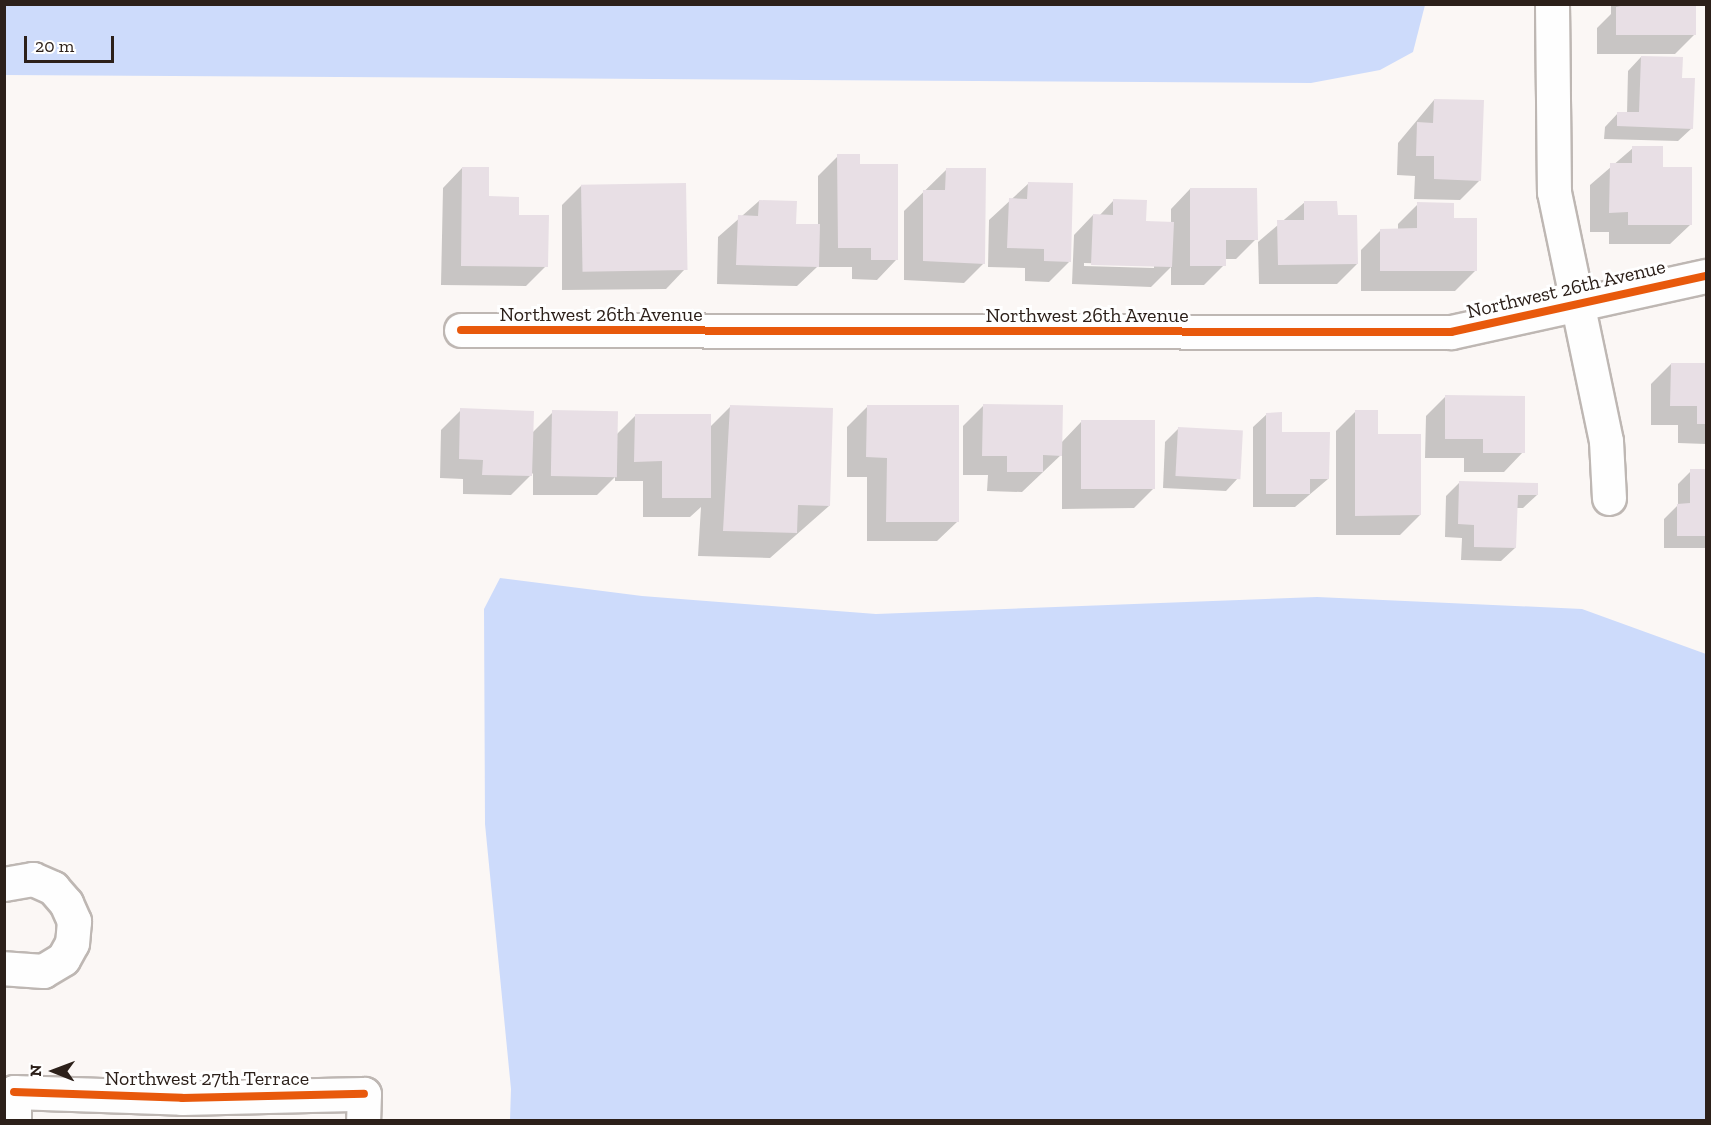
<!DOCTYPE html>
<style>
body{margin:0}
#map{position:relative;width:1711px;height:1125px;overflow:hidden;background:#fbf7f5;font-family:"Zilla Slab",serif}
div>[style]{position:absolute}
.water>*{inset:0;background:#cddbfb}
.shadow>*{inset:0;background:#0003}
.building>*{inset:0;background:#e8dfe5;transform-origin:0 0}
.roads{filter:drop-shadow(2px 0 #beb7b3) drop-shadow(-2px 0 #beb7b3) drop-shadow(0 2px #beb7b3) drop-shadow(0 -2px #beb7b3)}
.minor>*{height:33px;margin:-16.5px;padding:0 16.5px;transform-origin:16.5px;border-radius:16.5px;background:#fefefe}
.cycleway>*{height:8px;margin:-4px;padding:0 4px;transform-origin:4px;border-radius:4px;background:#e8590c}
span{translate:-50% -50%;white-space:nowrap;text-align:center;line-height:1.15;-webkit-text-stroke:6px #fff;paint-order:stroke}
.street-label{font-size:20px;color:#2c201a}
.frame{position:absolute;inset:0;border:6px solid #2c201a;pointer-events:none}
.north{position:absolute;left:24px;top:1041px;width:60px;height:60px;-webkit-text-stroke:4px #fff;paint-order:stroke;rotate:271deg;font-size:16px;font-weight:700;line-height:24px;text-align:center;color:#2c201a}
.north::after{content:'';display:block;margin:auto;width:21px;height:27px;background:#2c201a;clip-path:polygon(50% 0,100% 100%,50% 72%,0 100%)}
.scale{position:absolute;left:24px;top:36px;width:90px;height:27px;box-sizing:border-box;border:3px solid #2c201a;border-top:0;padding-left:8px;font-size:18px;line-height:21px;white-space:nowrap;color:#2c201a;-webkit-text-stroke:4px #fff;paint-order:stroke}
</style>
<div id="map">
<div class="water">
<div style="clip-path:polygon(4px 5px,5px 4px,1425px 5px,1413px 52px,1380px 70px,1311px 83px,5px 75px)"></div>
<div style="clip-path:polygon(500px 578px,642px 596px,876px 614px,1317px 597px,1582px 609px,1706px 654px,1706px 1120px,510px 1120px,511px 1089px,485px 824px,484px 609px)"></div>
</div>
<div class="shadow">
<div style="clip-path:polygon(1611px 4px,1695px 4px,1695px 34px,1675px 54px,1597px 54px,1597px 28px,1611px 14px)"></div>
<div style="clip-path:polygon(1641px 57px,1681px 79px,1692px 128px,1678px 141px,1604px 139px,1605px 127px,1618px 113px,1627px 114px,1628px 71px)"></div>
<div style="clip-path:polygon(1434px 100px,1480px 180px,1460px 200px,1414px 199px,1415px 176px,1397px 175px,1398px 143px)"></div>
<div style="clip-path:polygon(1633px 148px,1661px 169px,1690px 225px,1670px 244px,1609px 244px,1609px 232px,1590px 232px,1590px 185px)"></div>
<div style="clip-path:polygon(838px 156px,858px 166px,896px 260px,877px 280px,852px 279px,852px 267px,817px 267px,797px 286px,717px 284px,718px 237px,759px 201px,794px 225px,818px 226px,818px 176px)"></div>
<div style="clip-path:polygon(462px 168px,487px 198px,517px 216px,546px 266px,526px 286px,441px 285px,443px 188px)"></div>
<div style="clip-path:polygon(946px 170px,984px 263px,964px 283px,904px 280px,904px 211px)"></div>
<div style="clip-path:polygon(1029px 183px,1069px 262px,1049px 282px,1025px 281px,1025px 268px,988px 267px,989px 220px)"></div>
<div style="clip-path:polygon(582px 185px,685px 269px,666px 289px,562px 290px,562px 205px)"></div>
<div style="clip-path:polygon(evenodd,1190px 189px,1256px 239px,1236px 259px,1224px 259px,1224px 265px,1204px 285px,1171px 285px,1171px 267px,1151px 287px,1072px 284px,1074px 235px,1093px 215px,1099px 216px,1114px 200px,1145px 222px,1171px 223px,1171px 209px,1190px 189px,1084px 263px,1154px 265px,1154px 268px,1084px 266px,1084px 263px)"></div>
<div style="clip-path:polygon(1305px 202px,1336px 216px,1357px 264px,1337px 284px,1259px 284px,1258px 242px)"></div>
<div style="clip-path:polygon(1418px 204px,1453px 220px,1475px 271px,1455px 291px,1361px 291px,1361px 250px,1381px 230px,1398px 230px,1398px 224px)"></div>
<div style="clip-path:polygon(1671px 364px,1706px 364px,1706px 444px,1678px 443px,1678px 425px,1651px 425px,1651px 384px)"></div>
<div style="clip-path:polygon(1445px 397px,1523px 452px,1504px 472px,1464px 472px,1464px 458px,1425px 458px,1426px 416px)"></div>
<div style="clip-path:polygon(983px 406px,1061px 443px,1081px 422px,1154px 488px,1134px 508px,1062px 509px,1062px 454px,1022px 492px,987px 491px,988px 475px,963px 475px,963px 426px)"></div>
<div style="clip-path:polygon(730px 407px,829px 506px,770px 558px,698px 556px,701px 507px,690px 517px,643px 517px,643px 481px,615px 481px,615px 477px,597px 495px,533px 495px,533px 473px,511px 495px,463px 494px,463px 479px,440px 478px,441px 430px,461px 410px,532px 433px,553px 412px,617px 434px,635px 416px,710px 427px)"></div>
<div style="clip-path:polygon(867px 407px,957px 522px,937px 541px,867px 541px,867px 477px,847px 477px,847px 427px)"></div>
<div style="clip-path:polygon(1356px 411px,1376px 435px,1420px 515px,1400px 535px,1336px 535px,1336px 431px)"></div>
<div style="clip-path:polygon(1267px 414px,1280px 433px,1328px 479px,1295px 507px,1253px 507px,1253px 427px)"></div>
<div style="clip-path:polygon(1178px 429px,1239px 477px,1226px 491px,1163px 488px,1165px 442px)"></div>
<div style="clip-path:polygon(1691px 471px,1706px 471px,1706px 548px,1664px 548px,1664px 519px,1678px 505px,1678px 484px)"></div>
<div style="clip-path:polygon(1459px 483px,1537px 495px,1523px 508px,1516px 508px,1515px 548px,1501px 561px,1461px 560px,1462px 538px,1445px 537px,1446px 496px)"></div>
</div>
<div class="building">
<div style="clip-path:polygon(1630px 4px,1696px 4px,1696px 35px,1616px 35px,1616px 7px)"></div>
<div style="clip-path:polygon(1641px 56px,1683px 57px,1682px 78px,1695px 78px,1693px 129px,1617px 126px,1617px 112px,1639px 112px)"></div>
<div style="clip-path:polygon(1434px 99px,1484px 100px,1481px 181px,1434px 179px,1434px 156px,1416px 156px,1417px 122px,1433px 123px)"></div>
<div style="clip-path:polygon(1632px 146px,1663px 146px,1663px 167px,1692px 167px,1692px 225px,1628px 225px,1628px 212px,1609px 213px,1610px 163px,1632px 163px)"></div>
<div style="clip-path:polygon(837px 154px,860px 154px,860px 164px,898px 164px,898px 260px,871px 260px,871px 248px,838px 248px)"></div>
<div style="clip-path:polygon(462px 167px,489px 167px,489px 196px,519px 197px,519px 215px,549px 215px,548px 267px,461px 266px)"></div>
<div style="clip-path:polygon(946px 168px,986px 168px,985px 264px,923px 261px,923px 190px,945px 190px)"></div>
<div style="clip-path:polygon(1028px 182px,1073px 183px,1071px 262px,1044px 261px,1044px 249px,1007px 248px,1009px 198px,1027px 199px)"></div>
<div style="left:686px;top:183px;width:87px;height:105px;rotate:89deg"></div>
<div style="clip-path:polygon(1190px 188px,1257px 188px,1258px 240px,1226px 240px,1226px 266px,1190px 266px)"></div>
<div style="clip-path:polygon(1113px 199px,1147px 200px,1146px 221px,1174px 222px,1172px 267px,1091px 265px,1093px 214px,1113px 215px)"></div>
<div style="clip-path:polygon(759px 200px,797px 201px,796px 224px,820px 224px,819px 267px,736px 265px,738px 215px,758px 216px)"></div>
<div style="clip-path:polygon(1304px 201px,1337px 201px,1338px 215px,1357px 215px,1358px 264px,1278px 265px,1277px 220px,1304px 220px)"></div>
<div style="clip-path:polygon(1417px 202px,1454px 203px,1454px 218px,1477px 218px,1477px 271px,1380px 271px,1380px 229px,1417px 228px)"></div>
<div style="clip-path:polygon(1671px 363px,1706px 363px,1706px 424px,1697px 424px,1697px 406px,1670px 406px)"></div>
<div style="clip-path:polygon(1445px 395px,1525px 396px,1525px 453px,1483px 453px,1483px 439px,1445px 439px)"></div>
<div style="clip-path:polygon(983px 404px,1063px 405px,1062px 456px,1043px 455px,1043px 472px,1007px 472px,1007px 456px,982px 456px)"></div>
<div style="clip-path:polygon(730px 405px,833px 408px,830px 506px,798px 505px,797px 533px,723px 531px)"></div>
<div style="clip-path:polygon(867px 405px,959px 405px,959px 522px,886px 522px,887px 458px,866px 457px)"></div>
<div style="clip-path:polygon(460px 408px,534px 411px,532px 476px,482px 475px,483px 460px,459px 459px)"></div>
<div style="left:552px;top:410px;width:66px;height:66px;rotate:1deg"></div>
<div style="clip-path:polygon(1355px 410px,1378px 410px,1378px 434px,1421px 434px,1421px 515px,1355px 516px)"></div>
<div style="clip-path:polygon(1282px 412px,1282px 432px,1330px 432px,1329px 479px,1310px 479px,1310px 494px,1266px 494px,1266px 413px)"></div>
<div style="clip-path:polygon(635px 414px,711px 414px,711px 498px,662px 498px,662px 461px,634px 462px)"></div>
<div style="left:1155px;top:420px;width:69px;height:74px;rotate:90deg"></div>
<div style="left:1178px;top:427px;width:65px;height:49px;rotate:3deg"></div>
<div style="clip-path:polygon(1690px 469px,1706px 469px,1706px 536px,1677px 536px,1677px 504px,1690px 503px)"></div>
<div style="clip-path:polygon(1459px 481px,1538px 483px,1538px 495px,1518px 495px,1516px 548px,1474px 547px,1474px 525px,1458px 524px)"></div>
</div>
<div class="roads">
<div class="minor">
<div style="left:1552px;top:4px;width:188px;rotate:89.4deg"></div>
<div style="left:1554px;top:192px;width:254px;rotate:78.2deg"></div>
<div style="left:1606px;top:441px;width:57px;rotate:87deg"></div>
<div style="left:461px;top:330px;width:990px;rotate:0.12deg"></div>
<div style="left:1451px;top:332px;width:261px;rotate:-12.4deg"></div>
<div style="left:4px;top:884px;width:29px;rotate:-10deg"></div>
<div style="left:33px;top:879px;width:22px;rotate:24deg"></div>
<div style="left:53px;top:888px;width:20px;rotate:49deg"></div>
<div style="left:66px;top:903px;width:20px;rotate:66deg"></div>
<div style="left:74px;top:921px;width:22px;rotate:95deg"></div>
<div style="left:72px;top:943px;width:18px;rotate:119deg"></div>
<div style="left:63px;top:959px;width:23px;rotate:149deg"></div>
<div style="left:43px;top:971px;width:39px;rotate:-176deg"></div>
<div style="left:14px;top:1120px;width:28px;rotate:-90deg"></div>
<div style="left:14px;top:1092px;width:168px;rotate:2deg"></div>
<div style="left:182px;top:1098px;width:182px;rotate:-1.3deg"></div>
<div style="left:364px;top:1094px;width:26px;rotate:92deg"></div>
</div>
</div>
<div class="cycleway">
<div style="left:461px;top:330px;width:990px;rotate:0.12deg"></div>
<div style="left:1451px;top:332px;width:261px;rotate:-12.4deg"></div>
<div style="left:14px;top:1092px;width:168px;rotate:2deg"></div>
<div style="left:182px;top:1098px;width:182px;rotate:-1.3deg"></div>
</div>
<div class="street-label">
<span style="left:1566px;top:289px;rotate:-13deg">Northwest 26th Avenue</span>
<span style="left:601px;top:314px">Northwest 26th Avenue</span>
<span style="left:1087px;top:315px">Northwest 26th Avenue</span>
<span style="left:207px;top:1078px">Northwest 27th Terrace</span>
</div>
<div class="frame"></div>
<div class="north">N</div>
<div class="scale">20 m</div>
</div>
